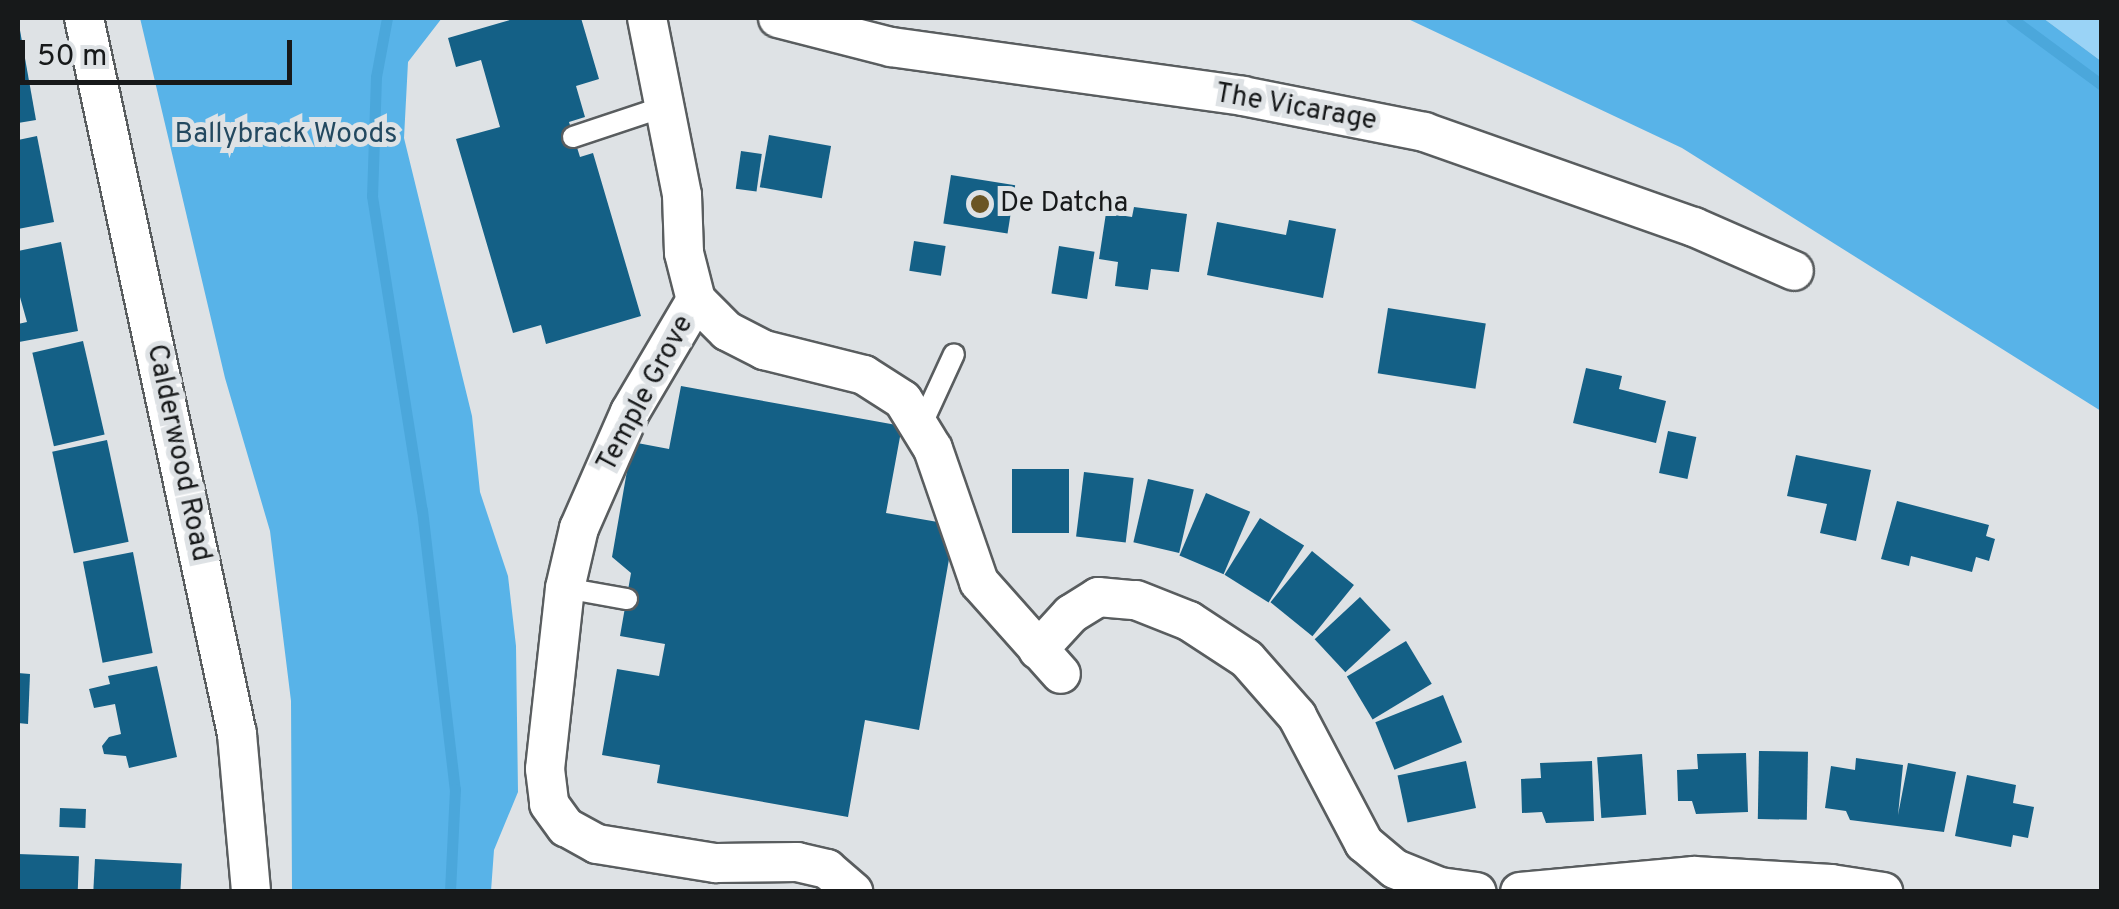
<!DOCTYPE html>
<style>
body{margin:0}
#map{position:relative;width:2119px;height:909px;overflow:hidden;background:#dee2e5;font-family:Overpass,sans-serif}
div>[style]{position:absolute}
.green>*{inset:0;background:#9ad3f6}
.forest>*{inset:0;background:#58b3e8}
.stream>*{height:11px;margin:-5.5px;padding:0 5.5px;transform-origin:5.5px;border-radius:5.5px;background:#4ba7db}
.building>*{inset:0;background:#146086;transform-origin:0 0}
.roads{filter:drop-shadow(2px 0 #595d5f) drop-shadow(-2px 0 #595d5f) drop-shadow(0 2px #595d5f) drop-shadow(0 -2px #595d5f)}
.service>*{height:20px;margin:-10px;padding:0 10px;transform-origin:10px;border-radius:10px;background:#fff}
.minor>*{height:38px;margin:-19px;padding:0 19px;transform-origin:19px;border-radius:19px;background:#fff}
.dots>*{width:28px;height:28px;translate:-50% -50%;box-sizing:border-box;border:5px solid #dee2e5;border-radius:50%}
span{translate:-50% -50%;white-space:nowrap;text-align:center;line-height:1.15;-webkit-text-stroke:10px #dee2e5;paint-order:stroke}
.street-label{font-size:28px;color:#17191a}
.park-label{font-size:28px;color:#234960}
.poi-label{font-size:28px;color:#17191a}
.left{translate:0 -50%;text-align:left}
.frame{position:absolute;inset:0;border:20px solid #17191a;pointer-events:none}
.scale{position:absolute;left:20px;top:40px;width:272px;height:45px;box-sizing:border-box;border:5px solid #17191a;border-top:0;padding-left:12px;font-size:30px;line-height:35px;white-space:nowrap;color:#17191a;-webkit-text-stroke:8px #dee2e5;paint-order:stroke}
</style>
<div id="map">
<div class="green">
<div style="clip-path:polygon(2043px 18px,2101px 18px,2101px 61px)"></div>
</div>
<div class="forest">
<div style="clip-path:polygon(140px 18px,442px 18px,408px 62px,404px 138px,472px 416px,480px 492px,508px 576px,516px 646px,518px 792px,494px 850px,491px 891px,292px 891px,291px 701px,270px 531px,225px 378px)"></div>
<div style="clip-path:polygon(1406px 18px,2043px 18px,2101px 61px,2101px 411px,1682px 148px)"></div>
</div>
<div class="stream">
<div style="left:387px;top:18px;width:60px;rotate:100.6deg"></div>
<div style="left:376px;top:77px;width:119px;rotate:91.9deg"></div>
<div style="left:372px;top:196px;width:318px;rotate:81deg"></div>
<div style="left:422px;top:510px;width:281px;rotate:83.3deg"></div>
<div style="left:455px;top:789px;width:103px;rotate:92.8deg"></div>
<div style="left:2011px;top:18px;width:113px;rotate:36.4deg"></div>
</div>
<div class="building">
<div style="clip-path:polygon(517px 18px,581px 18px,599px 79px,576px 86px,585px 117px,569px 122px,580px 157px,593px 153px,641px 316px,546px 344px,541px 325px,513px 333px,456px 139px,500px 127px,481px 60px,456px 67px,448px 38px)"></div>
<div style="clip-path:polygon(18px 19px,36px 120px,18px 123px)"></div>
<div style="left:769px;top:135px;width:63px;height:53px;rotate:10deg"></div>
<div style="clip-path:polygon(37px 136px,54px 222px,18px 229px,18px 140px)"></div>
<div style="left:741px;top:151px;width:21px;height:38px;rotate:8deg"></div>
<div style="left:951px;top:175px;width:65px;height:49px;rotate:9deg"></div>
<div style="clip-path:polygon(1134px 207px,1187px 214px,1179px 272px,1151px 269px,1148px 290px,1115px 286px,1118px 262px,1099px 259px,1106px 213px,1132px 217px)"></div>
<div style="clip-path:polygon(1289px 220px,1336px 229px,1323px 298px,1207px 275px,1217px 222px,1286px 235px)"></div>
<div style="left:914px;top:241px;width:32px;height:30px;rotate:9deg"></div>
<div style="clip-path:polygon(61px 242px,78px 331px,19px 342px,18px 324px,27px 322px,18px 290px,18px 251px)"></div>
<div style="left:1059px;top:246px;width:36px;height:48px;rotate:9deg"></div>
<div style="left:1388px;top:308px;width:99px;height:66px;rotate:9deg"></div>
<div style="left:83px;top:341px;width:96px;height:52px;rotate:77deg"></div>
<div style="clip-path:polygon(1586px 368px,1622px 376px,1619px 389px,1666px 401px,1656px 443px,1573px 423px)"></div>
<div style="clip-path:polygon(681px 386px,902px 426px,886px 513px,955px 525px,919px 730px,865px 720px,848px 817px,657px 783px,660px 765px,602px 755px,617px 669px,659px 676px,665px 644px,620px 636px,631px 573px,612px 557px,632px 442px,669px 449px)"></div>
<div style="left:1668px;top:431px;width:29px;height:43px;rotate:12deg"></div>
<div style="left:107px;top:440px;width:104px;height:56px;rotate:78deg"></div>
<div style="clip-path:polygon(1796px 455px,1871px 470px,1856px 541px,1820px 533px,1827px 504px,1787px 496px)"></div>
<div style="left:1069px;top:469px;width:64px;height:57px;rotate:90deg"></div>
<div style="left:1084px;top:472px;width:50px;height:65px;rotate:7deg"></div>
<div style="left:1148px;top:479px;width:47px;height:65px;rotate:13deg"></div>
<div style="left:1206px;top:493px;width:48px;height:68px;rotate:23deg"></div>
<div style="clip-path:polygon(1897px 501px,1989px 525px,1986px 536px,1995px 539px,1989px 561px,1976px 557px,1972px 572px,1911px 556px,1909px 566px,1881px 559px)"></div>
<div style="left:1260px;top:518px;width:52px;height:67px;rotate:32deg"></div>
<div style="left:1312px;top:551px;width:54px;height:66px;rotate:39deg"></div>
<div style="left:133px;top:552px;width:103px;height:51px;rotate:79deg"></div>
<div style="left:1360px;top:597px;width:45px;height:62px;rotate:47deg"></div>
<div style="left:1406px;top:641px;width:50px;height:69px;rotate:59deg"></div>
<div style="clip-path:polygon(157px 666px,177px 757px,129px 768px,126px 756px,104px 754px,102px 746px,109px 737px,121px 734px,115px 704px,94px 708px,89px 689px,110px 684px,108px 676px)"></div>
<div style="clip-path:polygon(18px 673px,30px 674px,28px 724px,18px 723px)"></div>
<div style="left:1443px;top:695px;width:51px;height:73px;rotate:68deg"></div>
<div style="left:1759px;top:751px;width:49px;height:68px;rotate:1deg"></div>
<div style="clip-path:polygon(1746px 753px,1748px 812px,1696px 814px,1692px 801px,1678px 801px,1677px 770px,1698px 769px,1697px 754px)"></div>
<div style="left:1642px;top:754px;width:61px;height:45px;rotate:86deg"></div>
<div style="clip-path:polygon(1856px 758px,1903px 765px,1898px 815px,1908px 763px,1956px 772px,1944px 832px,1850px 820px,1846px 811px,1825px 808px,1831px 766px,1855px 770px)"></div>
<div style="left:1466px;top:761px;width:48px;height:70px;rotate:78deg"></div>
<div style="clip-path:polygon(1592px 761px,1594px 821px,1546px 823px,1542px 812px,1522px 813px,1521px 779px,1541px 778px,1540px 763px)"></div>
<div style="clip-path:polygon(1967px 775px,2016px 785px,2013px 803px,2034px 807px,2028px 838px,2013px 835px,2011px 847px,1955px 836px)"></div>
<div style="left:60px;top:808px;width:26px;height:19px;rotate:2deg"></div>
<div style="left:18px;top:854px;width:61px;height:37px;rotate:2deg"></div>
<div style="left:95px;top:859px;width:87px;height:32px;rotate:3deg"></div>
</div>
<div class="roads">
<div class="service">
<div style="left:573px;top:137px;width:95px;rotate:-18.4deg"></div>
<div style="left:920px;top:428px;width:81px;rotate:-65.3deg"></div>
<div style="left:565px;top:588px;width:63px;rotate:10.1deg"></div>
</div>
<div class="minor">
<div style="left:84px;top:18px;width:732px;rotate:77.94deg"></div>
<div style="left:237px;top:734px;width:159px;rotate:84.9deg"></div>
<div style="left:647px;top:18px;width:180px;rotate:78.8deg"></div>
<div style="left:682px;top:195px;width:58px;rotate:88deg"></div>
<div style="left:684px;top:253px;width:49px;rotate:75.7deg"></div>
<div style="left:696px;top:300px;width:130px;rotate:120.5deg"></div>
<div style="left:630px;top:412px;width:127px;rotate:113.7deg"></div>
<div style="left:579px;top:528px;width:62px;rotate:103.1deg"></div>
<div style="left:565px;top:588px;width:182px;rotate:96.3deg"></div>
<div style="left:545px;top:769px;width:35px;rotate:83deg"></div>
<div style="left:549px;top:804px;width:29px;rotate:54deg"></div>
<div style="left:566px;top:827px;width:35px;rotate:29deg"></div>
<div style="left:597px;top:844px;width:121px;rotate:9.1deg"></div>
<div style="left:716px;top:863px;width:81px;rotate:-0.7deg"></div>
<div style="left:797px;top:862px;width:31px;rotate:13deg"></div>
<div style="left:827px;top:869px;width:35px;rotate:41deg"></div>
<div style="left:778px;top:18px;width:117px;rotate:14.4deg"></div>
<div style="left:891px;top:47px;width:355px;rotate:7.9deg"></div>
<div style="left:1243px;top:96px;width:185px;rotate:11.2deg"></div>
<div style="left:1424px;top:132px;width:286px;rotate:19.4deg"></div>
<div style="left:1694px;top:227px;width:109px;rotate:23.7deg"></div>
<div style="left:696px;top:300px;width:44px;rotate:45deg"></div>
<div style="left:727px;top:331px;width:42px;rotate:27.2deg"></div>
<div style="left:764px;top:350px;width:103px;rotate:14deg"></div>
<div style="left:864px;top:375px;width:46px;rotate:32.7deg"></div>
<div style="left:903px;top:400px;width:57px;rotate:58.5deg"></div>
<div style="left:933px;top:449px;width:141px;rotate:70.9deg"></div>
<div style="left:979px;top:582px;width:123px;rotate:48.3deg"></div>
<div style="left:1038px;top:650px;width:49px;rotate:-47.5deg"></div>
<div style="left:1071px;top:614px;width:32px;rotate:-32deg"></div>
<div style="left:1098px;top:597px;width:38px;rotate:5deg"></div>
<div style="left:1136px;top:600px;width:57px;rotate:21.6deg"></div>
<div style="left:1189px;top:621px;width:69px;rotate:33.2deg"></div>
<div style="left:1247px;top:659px;width:76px;rotate:48.7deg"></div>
<div style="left:1297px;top:716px;width:144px;rotate:62.2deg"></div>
<div style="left:1364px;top:843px;width:40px;rotate:40deg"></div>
<div style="left:1395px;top:869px;width:48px;rotate:21.8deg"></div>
<div style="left:1440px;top:887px;width:37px;rotate:8deg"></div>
<div style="left:1520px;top:892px;width:175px;rotate:-5.3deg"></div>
<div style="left:1694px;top:876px;width:137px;rotate:3.3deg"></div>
<div style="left:1831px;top:884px;width:53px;rotate:8.7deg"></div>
</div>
</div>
<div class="dots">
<div style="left:980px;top:204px;background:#6a5524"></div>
</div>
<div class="street-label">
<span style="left:1296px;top:108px;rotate:10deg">The Vicarage</span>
<span style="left:646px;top:394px;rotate:-62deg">Temple Grove</span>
<span style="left:178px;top:453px;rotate:78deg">Calderwood Road</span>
</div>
<div class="park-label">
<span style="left:286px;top:135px">Ballybrack Woods</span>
</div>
<div class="poi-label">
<span class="left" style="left:1000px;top:204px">De Datcha</span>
</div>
<div class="frame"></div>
<div class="scale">50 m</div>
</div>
